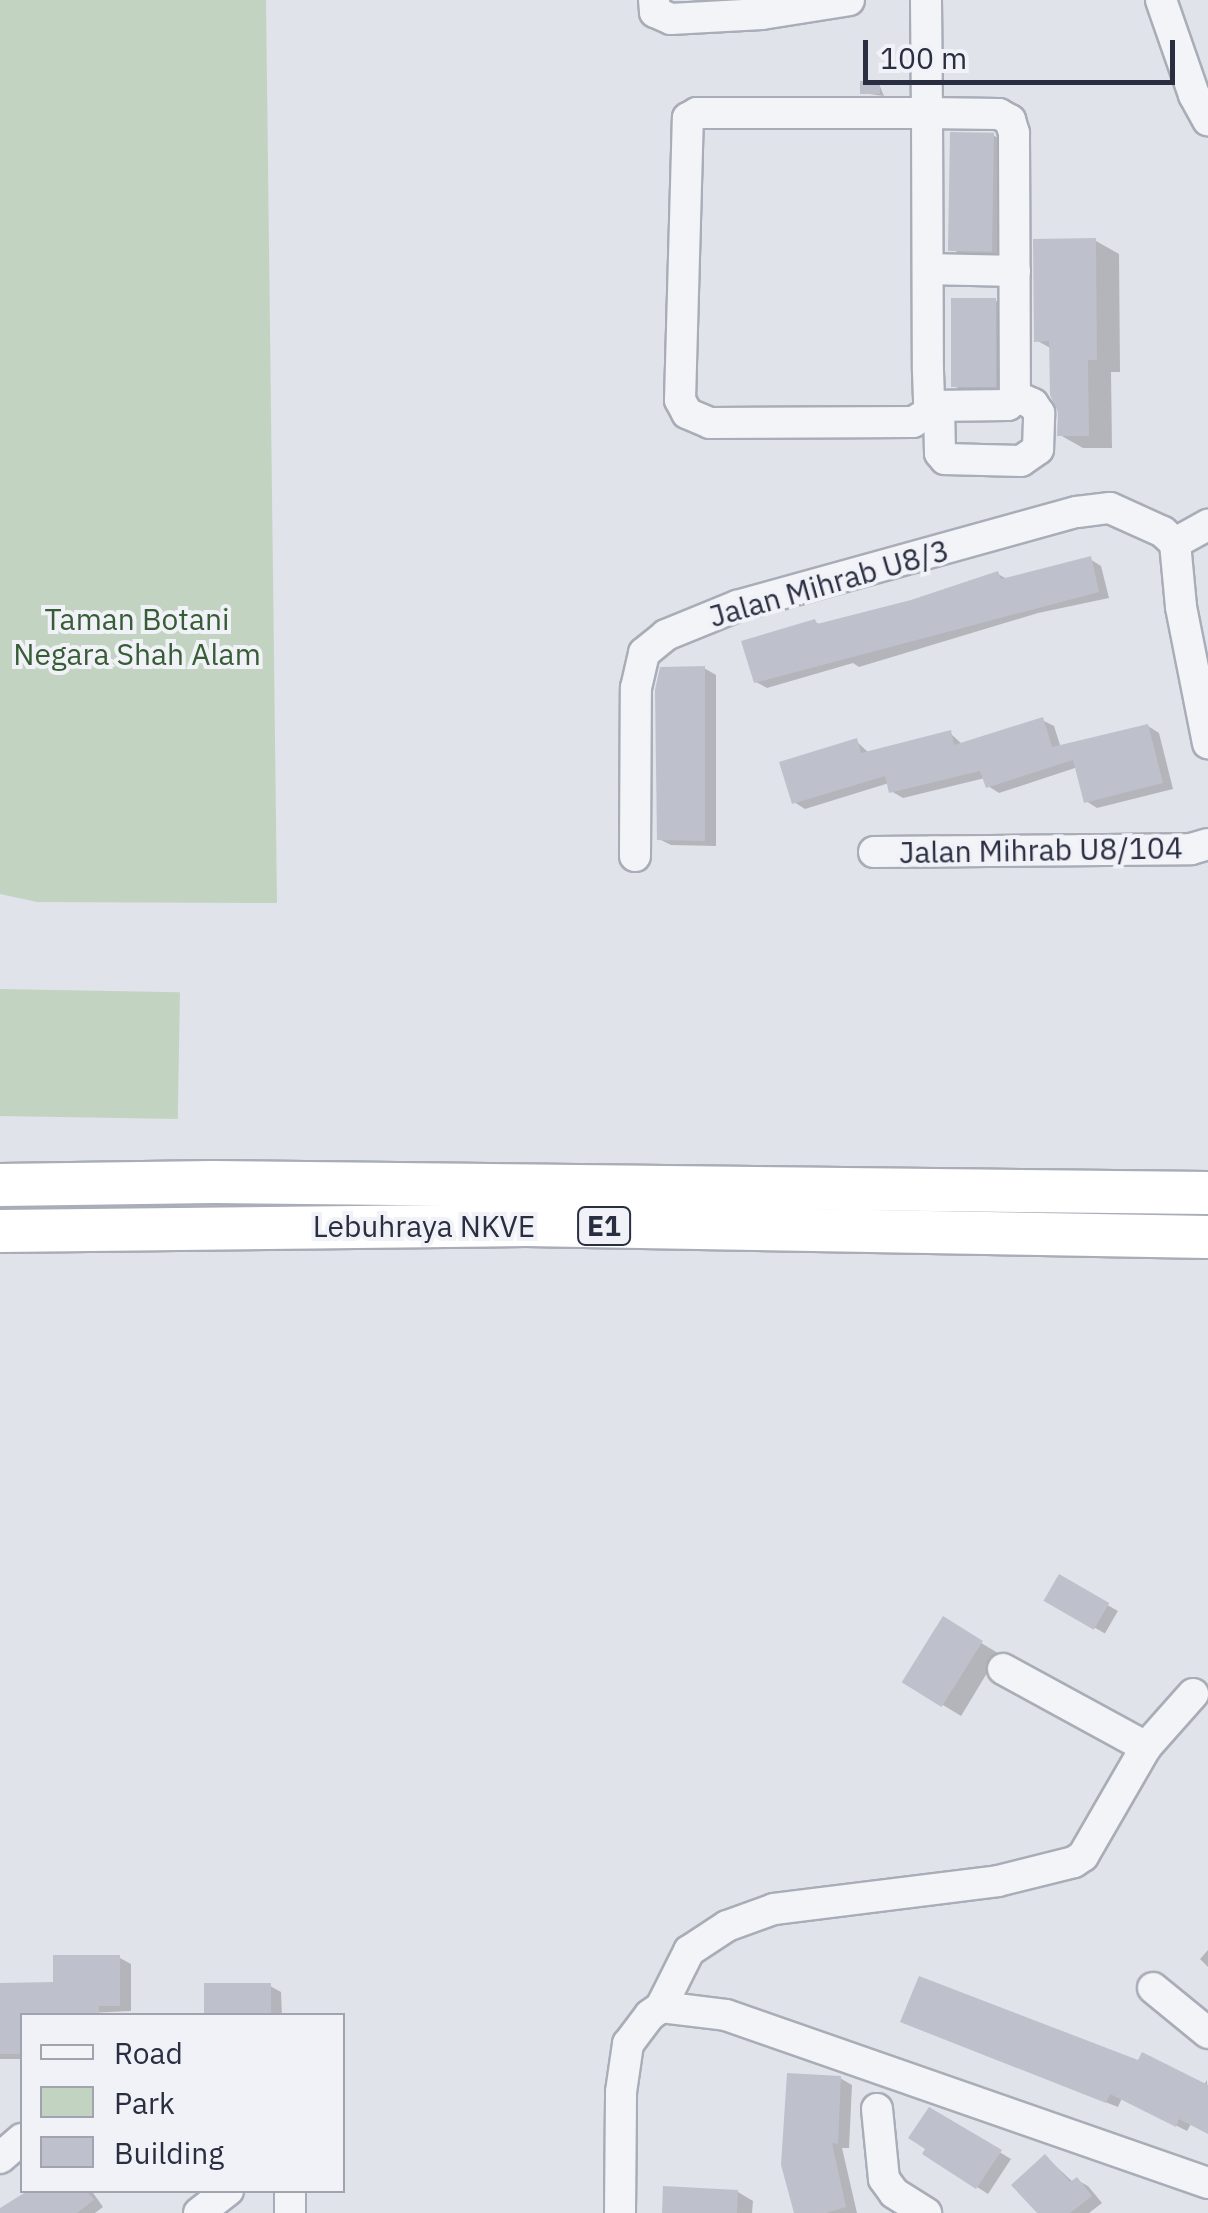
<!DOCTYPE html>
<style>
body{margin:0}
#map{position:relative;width:1208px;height:2213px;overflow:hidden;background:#e0e3e9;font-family:"IBM Plex Sans",sans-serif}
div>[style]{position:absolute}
.green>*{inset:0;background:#c3d3c1;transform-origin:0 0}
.shadow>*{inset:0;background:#0003;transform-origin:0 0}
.building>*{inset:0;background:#bec1cc;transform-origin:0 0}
.roads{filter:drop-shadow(2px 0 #a9adb7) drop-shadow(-2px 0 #a9adb7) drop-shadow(0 2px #a9adb7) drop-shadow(0 -2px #a9adb7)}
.minor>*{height:30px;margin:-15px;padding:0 15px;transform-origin:15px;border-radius:15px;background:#f3f4f8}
.highway>*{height:42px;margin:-21px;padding:0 21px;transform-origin:21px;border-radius:21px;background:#fff}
span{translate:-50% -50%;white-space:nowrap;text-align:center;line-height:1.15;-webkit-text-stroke:8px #f0f2f7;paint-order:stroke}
.shield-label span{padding:2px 8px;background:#f0f2f7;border:2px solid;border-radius:8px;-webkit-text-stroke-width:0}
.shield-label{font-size:28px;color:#292e41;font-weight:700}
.street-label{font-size:30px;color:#292e41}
.park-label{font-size:30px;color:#385d36}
.legend{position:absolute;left:20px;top:2013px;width:325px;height:180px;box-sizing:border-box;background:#f0f2f7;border:2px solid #a0a4ae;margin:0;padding:12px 18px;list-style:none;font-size:30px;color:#292e41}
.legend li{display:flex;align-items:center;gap:20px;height:50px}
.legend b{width:50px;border:2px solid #a0a4ae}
.scale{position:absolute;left:863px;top:40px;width:312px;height:45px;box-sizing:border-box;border:5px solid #292e41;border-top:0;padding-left:12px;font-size:30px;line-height:35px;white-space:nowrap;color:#292e41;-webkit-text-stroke:8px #f0f2f7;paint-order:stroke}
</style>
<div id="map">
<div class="green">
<div style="clip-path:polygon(0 0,266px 0,277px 903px,37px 902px,0 894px)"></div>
<div style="left:0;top:989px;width:180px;height:127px;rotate:1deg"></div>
</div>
<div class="shadow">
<div style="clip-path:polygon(879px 84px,884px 96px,862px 93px)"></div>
<div style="clip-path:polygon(993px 135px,1017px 149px,1019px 264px,975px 263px,952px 249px)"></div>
<div style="clip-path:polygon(1096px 241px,1119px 254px,1120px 372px,1111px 372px,1112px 448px,1083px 448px,1060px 435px,1052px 349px,1036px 340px)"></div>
<div style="clip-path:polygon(995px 300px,1013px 311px,1013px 395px,972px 396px,954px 386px)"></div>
<div style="clip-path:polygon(1090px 559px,1101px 566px,1109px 598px,1038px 613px,859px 667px,853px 663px,767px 688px,756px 682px,815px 622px,821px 625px,912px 602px,998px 574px,1007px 579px)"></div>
<div style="clip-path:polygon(704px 668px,716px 675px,716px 846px,671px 845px,659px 839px)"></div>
<div style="clip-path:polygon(1042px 720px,1054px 726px,1061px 748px,1148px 726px,1159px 733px,1173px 789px,1097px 808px,1086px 801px,1078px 767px,999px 793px,988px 786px,985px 778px,903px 798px,891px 791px,889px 783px,805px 809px,794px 802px,856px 741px,869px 753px,950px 733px,963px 745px)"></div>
<div style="left:1059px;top:1577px;width:68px;height:26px;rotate:30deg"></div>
<div style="left:943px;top:1620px;width:65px;height:73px;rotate:31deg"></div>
<div style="clip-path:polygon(1208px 1950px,1208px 1967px,1200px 1959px)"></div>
<div style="clip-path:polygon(120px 1958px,131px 1964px,131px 2011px,22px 2016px,22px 2059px,0 2059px,0 1985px,56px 1984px)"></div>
<div style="clip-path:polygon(270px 1986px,281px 1992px,282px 2016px,206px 2016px)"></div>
<div style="clip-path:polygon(914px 2027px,1204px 2085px,1207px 2080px,1208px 2132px,1191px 2124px,1187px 2131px,1122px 2098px,1118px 2107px)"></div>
<div style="clip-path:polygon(840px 2078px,852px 2085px,849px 2148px,842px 2148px,857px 2213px,797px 2213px)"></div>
<div style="clip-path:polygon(930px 2110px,1011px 2159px,988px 2194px,977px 2187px)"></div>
<div style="clip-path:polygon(1046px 2157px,1074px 2183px,1077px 2180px,1088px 2186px,1102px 2203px,1089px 2213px,1039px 2213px)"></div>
<div style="clip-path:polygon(31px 2190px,91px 2190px,103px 2207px,95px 2213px,0 2213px)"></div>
<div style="clip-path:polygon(738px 2192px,753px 2201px,752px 2213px,664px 2213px)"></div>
</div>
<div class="building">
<div style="left:860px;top:81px;width:20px;height:13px"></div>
<div style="left:950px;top:132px;width:44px;height:119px;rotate:1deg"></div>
<div style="clip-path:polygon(1096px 238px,1097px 360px,1088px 360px,1089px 436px,1057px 436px,1058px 412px,1050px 395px,1049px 341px,1034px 342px,1033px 239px)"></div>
<div style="left:951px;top:298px;width:45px;height:89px"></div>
<div style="clip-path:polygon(1091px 556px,1099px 592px,754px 683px,741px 641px,815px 619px,817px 624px,911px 600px,998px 571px,1001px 579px)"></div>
<div style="clip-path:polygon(705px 666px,705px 841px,657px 840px,655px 690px,660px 667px)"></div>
<div style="clip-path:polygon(1043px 717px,1052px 747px,1148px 724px,1163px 783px,1084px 803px,1073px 760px,986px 788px,980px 771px,889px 793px,885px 776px,792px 804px,779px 762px,857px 738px,861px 753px,951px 730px,954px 745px)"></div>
<div style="left:1059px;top:1574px;width:58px;height:31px;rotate:30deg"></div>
<div style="left:943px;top:1616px;width:47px;height:78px;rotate:32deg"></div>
<div style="clip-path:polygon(53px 1955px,120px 1955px,120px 2006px,99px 2006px,99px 2016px,22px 2016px,22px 2054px,0 2054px,0 1983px,53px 1982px)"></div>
<div style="clip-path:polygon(919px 1976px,1138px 2060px,1142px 2052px,1208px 2085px,1208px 2134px,1179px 2119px,1176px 2127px,1110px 2094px,1106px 2103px,900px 2022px)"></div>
<div style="left:271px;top:1983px;width:33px;height:67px;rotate:90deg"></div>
<div style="clip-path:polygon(787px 2073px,841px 2076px,838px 2144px,832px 2143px,846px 2207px,826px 2213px,794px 2213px,781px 2165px)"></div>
<div style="clip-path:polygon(929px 2107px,1002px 2150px,976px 2189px,922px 2154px,925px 2149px,908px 2138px)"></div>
<div style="clip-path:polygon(1045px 2154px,1070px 2182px,1077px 2177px,1092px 2196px,1070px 2213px,1037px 2213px,1011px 2185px)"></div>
<div style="clip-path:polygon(663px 2186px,738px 2190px,737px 2213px,662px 2213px)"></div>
<div style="clip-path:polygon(29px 2190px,86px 2190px,94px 2200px,77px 2213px,0 2213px,0 2208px)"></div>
</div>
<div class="roads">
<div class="minor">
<div style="left:654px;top:0;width:12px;rotate:85deg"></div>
<div style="left:655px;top:12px;width:17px;rotate:24deg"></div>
<div style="left:671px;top:19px;width:91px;rotate:-3.1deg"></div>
<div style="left:762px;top:14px;width:88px;rotate:-9.1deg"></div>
<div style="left:926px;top:0;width:113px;rotate:89.5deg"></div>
<div style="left:927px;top:113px;width:258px;rotate:89.8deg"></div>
<div style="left:928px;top:371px;width:35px;rotate:88deg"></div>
<div style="left:929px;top:406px;width:7px;rotate:98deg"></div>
<div style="left:928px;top:413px;width:17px;rotate:149deg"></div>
<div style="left:913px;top:422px;width:203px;rotate:179.7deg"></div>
<div style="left:710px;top:423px;width:25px;rotate:-157deg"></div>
<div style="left:687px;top:413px;width:15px;rotate:-118deg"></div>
<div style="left:680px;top:400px;width:282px;rotate:-88.4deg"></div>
<div style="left:688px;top:118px;width:10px;rotate:-29deg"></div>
<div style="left:697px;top:113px;width:230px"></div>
<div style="left:927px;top:113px;width:72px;rotate:0.8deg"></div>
<div style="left:999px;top:114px;width:13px;rotate:29deg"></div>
<div style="left:1010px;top:120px;width:14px;rotate:73deg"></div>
<div style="left:1014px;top:133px;width:263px;rotate:89.8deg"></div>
<div style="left:1015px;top:396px;width:11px;rotate:128deg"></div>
<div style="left:1008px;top:405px;width:79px;rotate:179.3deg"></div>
<div style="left:1161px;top:0;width:101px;rotate:70.8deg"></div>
<div style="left:1194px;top:95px;width:29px;rotate:61deg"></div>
<div style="left:928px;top:269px;width:87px;rotate:1.3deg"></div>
<div style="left:939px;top:406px;width:47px;rotate:88.8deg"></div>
<div style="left:940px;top:453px;width:8px;rotate:50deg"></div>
<div style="left:945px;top:459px;width:76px;rotate:1.5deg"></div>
<div style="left:1021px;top:461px;width:21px;rotate:-35deg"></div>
<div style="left:1038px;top:449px;width:36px;rotate:-88deg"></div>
<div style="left:1039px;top:413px;width:11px;rotate:-124deg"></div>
<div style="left:1033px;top:404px;width:20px;rotate:-156deg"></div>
<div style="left:1175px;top:543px;width:64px;rotate:84.6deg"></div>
<div style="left:1181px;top:607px;width:139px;rotate:78.8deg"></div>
<div style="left:874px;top:852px;width:317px;rotate:-0.5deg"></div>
<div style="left:1191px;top:849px;width:18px;rotate:-16deg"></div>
<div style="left:635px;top:856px;width:168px;rotate:-89.7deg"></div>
<div style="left:636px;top:688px;width:36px;rotate:-77deg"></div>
<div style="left:644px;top:653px;width:28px;rotate:-39deg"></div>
<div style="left:666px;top:635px;width:77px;rotate:-22.2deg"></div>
<div style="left:737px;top:606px;width:353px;rotate:-15.5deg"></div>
<div style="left:1077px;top:512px;width:33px;rotate:-7deg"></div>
<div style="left:1110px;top:508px;width:58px;rotate:24.4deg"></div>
<div style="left:1163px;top:532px;width:16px;rotate:43deg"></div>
<div style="left:1175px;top:543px;width:38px;rotate:-29deg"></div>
<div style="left:1003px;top:1669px;width:163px;rotate:28.6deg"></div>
<div style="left:1153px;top:1988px;width:71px;rotate:39.3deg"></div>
<div style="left:661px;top:2007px;width:63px;rotate:-63.4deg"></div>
<div style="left:689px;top:1951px;width:45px;rotate:-33.3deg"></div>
<div style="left:727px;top:1926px;width:50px;rotate:-19.9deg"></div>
<div style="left:774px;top:1909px;width:226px;rotate:-7.1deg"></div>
<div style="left:998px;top:1881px;width:78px;rotate:-14deg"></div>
<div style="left:1074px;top:1862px;width:11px;rotate:-34deg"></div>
<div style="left:1083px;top:1856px;width:126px;rotate:-60deg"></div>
<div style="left:1146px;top:1747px;width:71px;rotate:-48.4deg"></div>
<div style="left:661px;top:2007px;width:65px;rotate:7deg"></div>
<div style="left:726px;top:2015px;width:510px;rotate:19.22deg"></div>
<div style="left:877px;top:2109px;width:70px;rotate:84.3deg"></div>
<div style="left:884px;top:2179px;width:17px;rotate:54deg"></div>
<div style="left:894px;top:2193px;width:38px;rotate:32deg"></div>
<div style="left:0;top:2158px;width:29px;rotate:-41deg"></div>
<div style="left:199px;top:2213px;width:37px;rotate:-38deg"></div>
<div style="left:290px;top:2213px;width:23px;rotate:-90deg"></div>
<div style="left:620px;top:2213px;width:121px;rotate:-89.5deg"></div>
<div style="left:621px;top:2092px;width:49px;rotate:-81.7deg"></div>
<div style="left:628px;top:2044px;width:36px;rotate:-53deg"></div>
<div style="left:650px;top:2015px;width:14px;rotate:-36deg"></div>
</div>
<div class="highway">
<div style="left:0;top:1185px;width:213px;rotate:-0.8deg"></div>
<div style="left:213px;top:1182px;width:995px;rotate:0.63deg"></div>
<div style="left:0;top:1231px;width:526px;rotate:-0.65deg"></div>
<div style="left:526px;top:1225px;width:682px;rotate:1.01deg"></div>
</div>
</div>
<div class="shield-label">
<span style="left:604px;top:1226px">E1</span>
</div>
<div class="street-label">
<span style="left:829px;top:583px;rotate:-16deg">Jalan Mihrab U8/3</span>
<span style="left:1041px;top:850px;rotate:-1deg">Jalan Mihrab U8/104</span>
<span style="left:424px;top:1226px">Lebuhraya NKVE</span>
</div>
<div class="park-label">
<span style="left:137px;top:636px">Taman Botani<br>Negara Shah Alam</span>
</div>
<ul class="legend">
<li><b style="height:12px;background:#f3f4f8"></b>Road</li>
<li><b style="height:28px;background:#c3d3c1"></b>Park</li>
<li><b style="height:28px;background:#bec1cc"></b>Building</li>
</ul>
<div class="scale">100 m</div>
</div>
